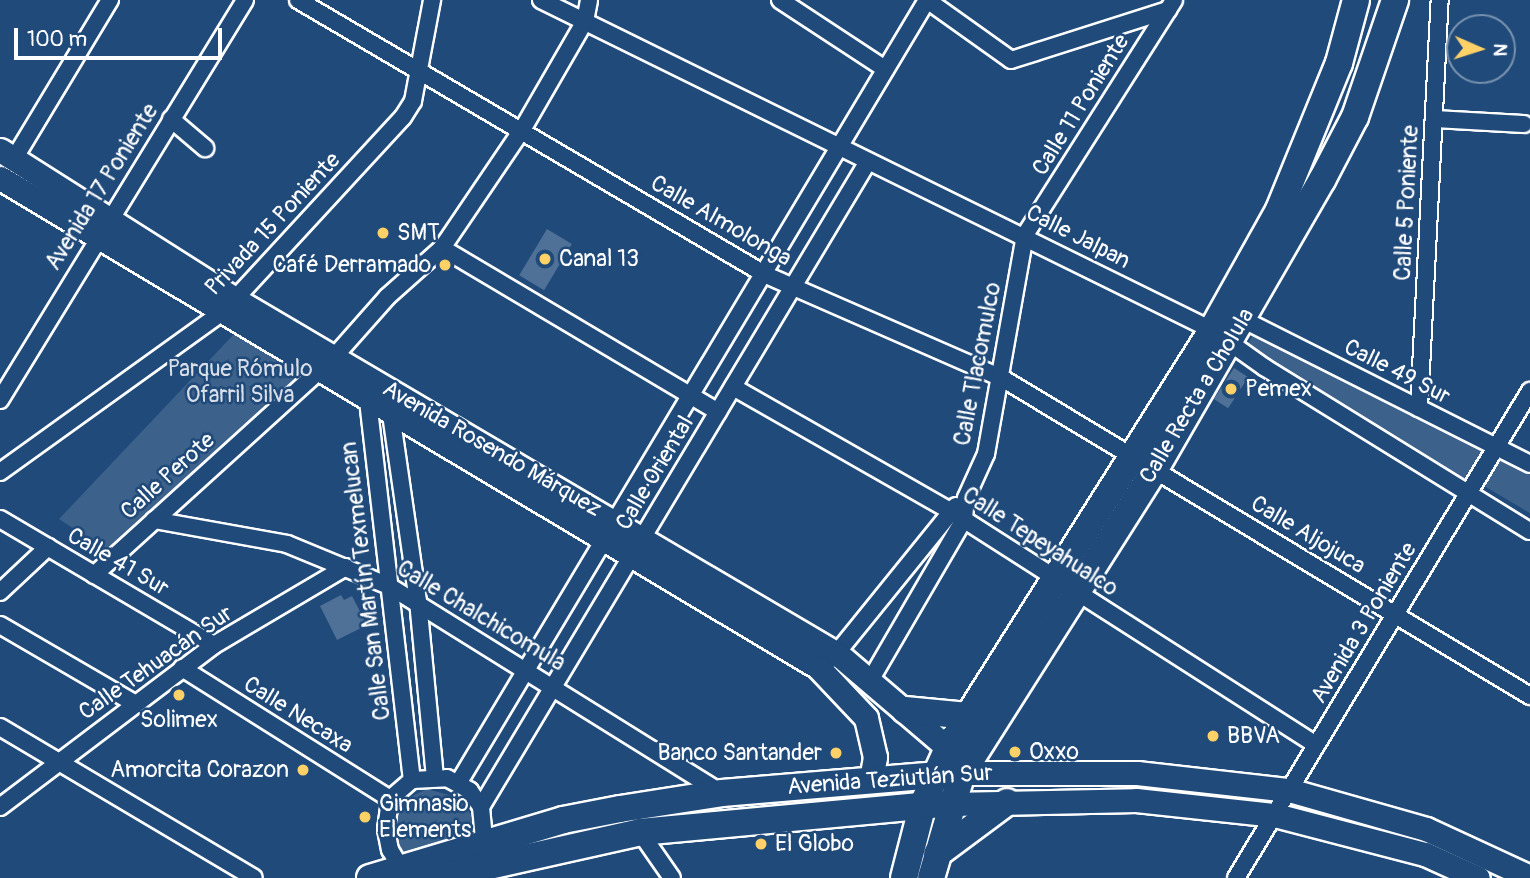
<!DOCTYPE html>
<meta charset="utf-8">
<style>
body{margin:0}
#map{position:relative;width:1530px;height:878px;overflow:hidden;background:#1f4a7a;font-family:Pangolin,sans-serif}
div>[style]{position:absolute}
.green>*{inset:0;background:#3c618b}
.building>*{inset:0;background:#507197;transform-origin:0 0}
.roads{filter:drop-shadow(2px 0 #fff) drop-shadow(-2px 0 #fff) drop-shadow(0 2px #fff) drop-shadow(0 -2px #fff)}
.minor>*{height:16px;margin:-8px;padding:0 8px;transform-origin:8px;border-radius:8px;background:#1f4a7a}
.secondary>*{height:23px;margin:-11.5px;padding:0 11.5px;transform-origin:11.5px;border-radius:11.5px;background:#1f4a7a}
.primary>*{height:26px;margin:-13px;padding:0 13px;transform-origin:13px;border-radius:13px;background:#1f4a7a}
.dots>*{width:19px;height:19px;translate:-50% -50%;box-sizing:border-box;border:4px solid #1f4a7a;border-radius:50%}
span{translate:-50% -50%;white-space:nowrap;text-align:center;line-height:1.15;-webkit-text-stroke:5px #1f4a7a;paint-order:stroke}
.street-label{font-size:23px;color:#fff}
.poi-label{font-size:23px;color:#fff}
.left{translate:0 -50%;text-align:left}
.right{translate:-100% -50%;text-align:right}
.park-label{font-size:23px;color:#d8dfe8}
.north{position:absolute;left:1446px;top:14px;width:70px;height:70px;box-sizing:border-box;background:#1f4a7a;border:2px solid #7992af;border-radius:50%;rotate:93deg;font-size:19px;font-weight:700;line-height:28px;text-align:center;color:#fff}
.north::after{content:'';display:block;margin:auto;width:24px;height:32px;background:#ffd166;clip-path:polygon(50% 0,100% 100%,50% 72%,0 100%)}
.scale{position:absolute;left:14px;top:28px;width:208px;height:32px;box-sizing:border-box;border:4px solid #fff;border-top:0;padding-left:9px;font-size:21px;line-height:24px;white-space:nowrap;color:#fff;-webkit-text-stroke:5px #1f4a7a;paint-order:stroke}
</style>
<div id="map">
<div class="green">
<div style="clip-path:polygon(1255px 332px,1484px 447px,1462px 482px,1245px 348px)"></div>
<div style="clip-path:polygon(235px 333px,305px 374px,110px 553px,59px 519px)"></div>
<div style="clip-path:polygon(1501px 457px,1530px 472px,1530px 513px,1484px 486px)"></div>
<div style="clip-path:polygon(427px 789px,460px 798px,473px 818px,474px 838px,407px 861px,398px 849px,395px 818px,410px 797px)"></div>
</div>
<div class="building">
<div style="left:547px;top:229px;width:29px;height:54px;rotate:31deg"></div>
<div style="left:1234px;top:368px;width:17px;height:37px;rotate:33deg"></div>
<div style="clip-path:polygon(341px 595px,344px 600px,352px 596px,367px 625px,337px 640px,320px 606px)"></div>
</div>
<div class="roads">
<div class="minor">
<div style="left:298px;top:0;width:543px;rotate:30.44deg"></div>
<div style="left:766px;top:275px;width:255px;rotate:23.6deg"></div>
<div style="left:1000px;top:377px;width:619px;rotate:31.04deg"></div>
<div style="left:541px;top:0;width:748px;rotate:26.19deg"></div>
<div style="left:1212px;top:330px;width:64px;rotate:35.4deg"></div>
<div style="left:1264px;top:367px;width:312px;rotate:31.7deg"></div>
<div style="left:780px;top:0;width:126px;rotate:33.3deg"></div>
<div style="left:927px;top:0;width:103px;rotate:35.5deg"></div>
<div style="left:1011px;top:60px;width:165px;rotate:-17.7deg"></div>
<div style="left:171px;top:119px;width:45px;rotate:40.5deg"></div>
<div style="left:1434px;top:119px;width:90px;rotate:3.2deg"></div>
<div style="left:14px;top:159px;width:186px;rotate:-58.9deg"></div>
<div style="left:442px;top:248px;width:321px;rotate:30.7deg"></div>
<div style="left:1244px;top:320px;width:320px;rotate:26.7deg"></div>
<div style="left:733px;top:387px;width:249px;rotate:29.7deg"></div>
<div style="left:949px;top:510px;width:436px;rotate:32.6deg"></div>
<div style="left:367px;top:392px;width:391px;rotate:83.4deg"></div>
<div style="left:0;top:400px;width:469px;rotate:-58.5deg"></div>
<div style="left:390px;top:407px;width:196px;rotate:81.8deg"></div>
<div style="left:418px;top:601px;width:176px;rotate:84.5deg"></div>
<div style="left:1419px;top:408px;width:409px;rotate:-87.1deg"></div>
<div style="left:0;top:472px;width:274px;rotate:-35.7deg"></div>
<div style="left:223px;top:312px;width:265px;rotate:-47.3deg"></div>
<div style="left:403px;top:117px;width:19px;rotate:-58deg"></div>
<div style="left:413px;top:101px;width:103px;rotate:-79.3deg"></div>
<div style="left:0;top:519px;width:248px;rotate:30.5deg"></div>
<div style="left:154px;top:520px;width:135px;rotate:10.2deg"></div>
<div style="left:287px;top:544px;width:110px;rotate:22.4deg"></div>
<div style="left:389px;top:586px;width:392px;rotate:31.9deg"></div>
<div style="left:94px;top:575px;width:324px;rotate:-42.2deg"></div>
<div style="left:334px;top:357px;width:80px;rotate:-48.5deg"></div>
<div style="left:387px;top:297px;width:74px;rotate:-41.7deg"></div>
<div style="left:442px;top:248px;width:143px;rotate:-55.9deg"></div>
<div style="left:522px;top:130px;width:126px;rotate:-60deg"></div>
<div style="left:585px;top:21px;width:21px;rotate:-79deg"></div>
<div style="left:0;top:592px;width:66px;rotate:-43.2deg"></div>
<div style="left:0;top:625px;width:155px;rotate:30.2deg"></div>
<div style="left:832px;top:659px;width:197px;rotate:-51deg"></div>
<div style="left:182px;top:668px;width:246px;rotate:32.2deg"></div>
<div style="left:871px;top:679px;width:185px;rotate:-59.8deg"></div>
<div style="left:964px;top:519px;width:21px;rotate:-85deg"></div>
<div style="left:966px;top:498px;width:48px;rotate:-65.6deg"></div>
<div style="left:986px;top:454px;width:222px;rotate:-79.9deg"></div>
<div style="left:1025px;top:235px;width:278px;rotate:-57.6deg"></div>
<div style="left:0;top:727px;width:295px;rotate:30.7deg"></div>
<div style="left:459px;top:782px;width:911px;rotate:-59.1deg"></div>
<div style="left:0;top:807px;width:268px;rotate:-37.1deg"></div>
<div style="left:214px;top:645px;width:153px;rotate:-30.6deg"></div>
<div style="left:481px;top:807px;width:751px;rotate:-59.06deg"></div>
<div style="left:640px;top:832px;width:56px;rotate:55.2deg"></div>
<div style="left:421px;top:878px;width:22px;rotate:-153deg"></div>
<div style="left:401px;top:868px;width:21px;rotate:-121deg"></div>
<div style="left:390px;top:850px;width:21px;rotate:-101deg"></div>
<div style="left:386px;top:829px;width:30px;rotate:-82deg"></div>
<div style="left:390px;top:799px;width:29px;rotate:-41deg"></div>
<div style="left:412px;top:780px;width:35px;rotate:-3deg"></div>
<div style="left:447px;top:778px;width:26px;rotate:29deg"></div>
<div style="left:470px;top:791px;width:19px;rotate:55deg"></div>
<div style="left:481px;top:807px;width:42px;rotate:84.6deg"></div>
<div style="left:1236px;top:878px;width:569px;rotate:-58.88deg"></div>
</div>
<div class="secondary">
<div style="left:0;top:150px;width:280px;rotate:32.4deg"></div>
<div style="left:236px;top:300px;width:700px;rotate:30.49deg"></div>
<div style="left:839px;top:655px;width:143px;rotate:40.5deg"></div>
<div style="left:948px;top:748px;width:29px;rotate:61deg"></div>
<div style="left:962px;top:773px;width:175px"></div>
<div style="left:1137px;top:773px;width:153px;rotate:6.4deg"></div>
<div style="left:1289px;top:790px;width:142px;rotate:15.9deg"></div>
<div style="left:1426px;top:829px;width:115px;rotate:24.8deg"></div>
<div style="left:0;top:178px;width:953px;rotate:30.87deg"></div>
<div style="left:818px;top:667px;width:70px;rotate:46.7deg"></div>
<div style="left:866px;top:718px;width:40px;rotate:77deg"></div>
<div style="left:875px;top:757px;width:22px;rotate:100deg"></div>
<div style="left:951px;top:804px;width:185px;rotate:-1.2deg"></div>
<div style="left:1136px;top:800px;width:140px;rotate:6.2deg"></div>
<div style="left:1275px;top:815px;width:155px;rotate:14.6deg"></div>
<div style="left:1425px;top:854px;width:58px;rotate:24.4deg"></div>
</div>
<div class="primary">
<div style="left:905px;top:710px;width:63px;rotate:5.4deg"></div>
<div style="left:937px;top:854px;width:87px;rotate:-36.6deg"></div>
<div style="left:370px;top:878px;width:202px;rotate:-16.7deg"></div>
<div style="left:563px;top:820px;width:58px;rotate:-10.9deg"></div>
<div style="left:620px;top:809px;width:103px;rotate:-8.9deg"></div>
<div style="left:722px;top:793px;width:229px;rotate:-4.8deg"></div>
<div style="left:435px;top:878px;width:210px;rotate:-12.6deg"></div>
<div style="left:640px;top:832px;width:300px;rotate:-5.3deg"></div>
<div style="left:904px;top:878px;width:76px;rotate:-75.6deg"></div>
<div style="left:923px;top:804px;width:61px;rotate:-65.9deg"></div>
<div style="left:948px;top:748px;width:494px;rotate:-57.7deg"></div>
<div style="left:1212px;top:330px;width:137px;rotate:-60.8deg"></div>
<div style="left:1279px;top:210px;width:159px;rotate:-67.8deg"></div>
<div style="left:1339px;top:63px;width:65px;rotate:-74.9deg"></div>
<div style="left:931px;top:878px;width:109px;rotate:-73.6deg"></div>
<div style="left:962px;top:773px;width:360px;rotate:-57.6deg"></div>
<div style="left:1155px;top:469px;width:334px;rotate:-60deg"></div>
<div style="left:1322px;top:180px;width:71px;rotate:-62.4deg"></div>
<div style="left:1355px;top:117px;width:124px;rotate:-71.1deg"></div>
</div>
</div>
<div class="dots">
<div style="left:383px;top:233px;background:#ffd166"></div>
<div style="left:545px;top:259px;background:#ffd166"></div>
<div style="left:445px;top:265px;background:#ffd166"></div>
<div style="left:1231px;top:389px;background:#ffd166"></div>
<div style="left:179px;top:695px;background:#ffd166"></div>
<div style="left:1213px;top:736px;background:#ffd166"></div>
<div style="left:1015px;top:752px;background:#ffd166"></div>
<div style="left:836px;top:753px;background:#ffd166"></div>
<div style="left:303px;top:770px;background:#ffd166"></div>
<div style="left:365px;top:817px;background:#ffd166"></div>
<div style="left:761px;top:844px;background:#ffd166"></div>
</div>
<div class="street-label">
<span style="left:1081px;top:105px;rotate:-58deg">Calle 11 Poniente</span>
<span style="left:102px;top:187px;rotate:-58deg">Avenida 17 Poniente</span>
<span style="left:1407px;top:203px;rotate:-87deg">Calle 5 Poniente</span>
<span style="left:721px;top:221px;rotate:30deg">Calle Almolonga</span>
<span style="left:273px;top:224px;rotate:-47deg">Privada 15 Poniente</span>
<span style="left:1078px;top:237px;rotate:27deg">Calle Jalpan</span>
<span style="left:978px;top:364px;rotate:-79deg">Calle Tlacomulco</span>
<span style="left:1397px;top:372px;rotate:27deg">Calle 49 Sur</span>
<span style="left:1197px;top:396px;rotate:-59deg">Calle Recta a Cholula</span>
<span style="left:492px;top:449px;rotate:30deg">Avenida Rosendo Márquez</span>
<span style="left:655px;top:473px;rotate:-59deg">Calle Oriental</span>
<span style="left:168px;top:476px;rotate:-42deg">Calle Perote</span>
<span style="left:1308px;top:535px;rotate:31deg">Calle Aljojuca</span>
<span style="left:1040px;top:542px;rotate:33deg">Calle Tepeyahualco</span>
<span style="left:118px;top:562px;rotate:30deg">Calle 41 Sur</span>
<span style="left:366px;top:581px;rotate:-97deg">Calle San Martín Texmelucan</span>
<span style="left:481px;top:616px;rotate:31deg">Calle Chalchicomula</span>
<span style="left:1364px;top:623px;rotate:-59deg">Avenida 3 Poniente</span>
<span style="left:156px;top:663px;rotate:-35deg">Calle Tehuacán Sur</span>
<span style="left:298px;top:715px;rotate:32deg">Calle Necaxa</span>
<span style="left:890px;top:780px;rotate:-4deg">Avenida Teziutlán Sur</span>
</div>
<div class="poi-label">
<span class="left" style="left:397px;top:233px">SMT</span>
<span class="left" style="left:559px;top:259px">Canal 13</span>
<span class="right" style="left:431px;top:265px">Café Derramado</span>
<span class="left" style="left:1245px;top:389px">Pemex</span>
<span style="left:179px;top:720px">Solimex</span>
<span class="left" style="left:1227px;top:736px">BBVA</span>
<span class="left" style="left:1029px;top:752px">Oxxo</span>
<span class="right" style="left:822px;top:753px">Banco Santander</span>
<span class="right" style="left:289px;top:770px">Amorcita Corazon</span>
<span class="left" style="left:379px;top:817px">Gimnasio<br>Elements</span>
<span class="left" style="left:775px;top:844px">El Globo</span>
</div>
<div class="park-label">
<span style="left:240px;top:382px">Parque Rómulo<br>Ofarril Silva</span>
</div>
<div class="north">N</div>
<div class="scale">100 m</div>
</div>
